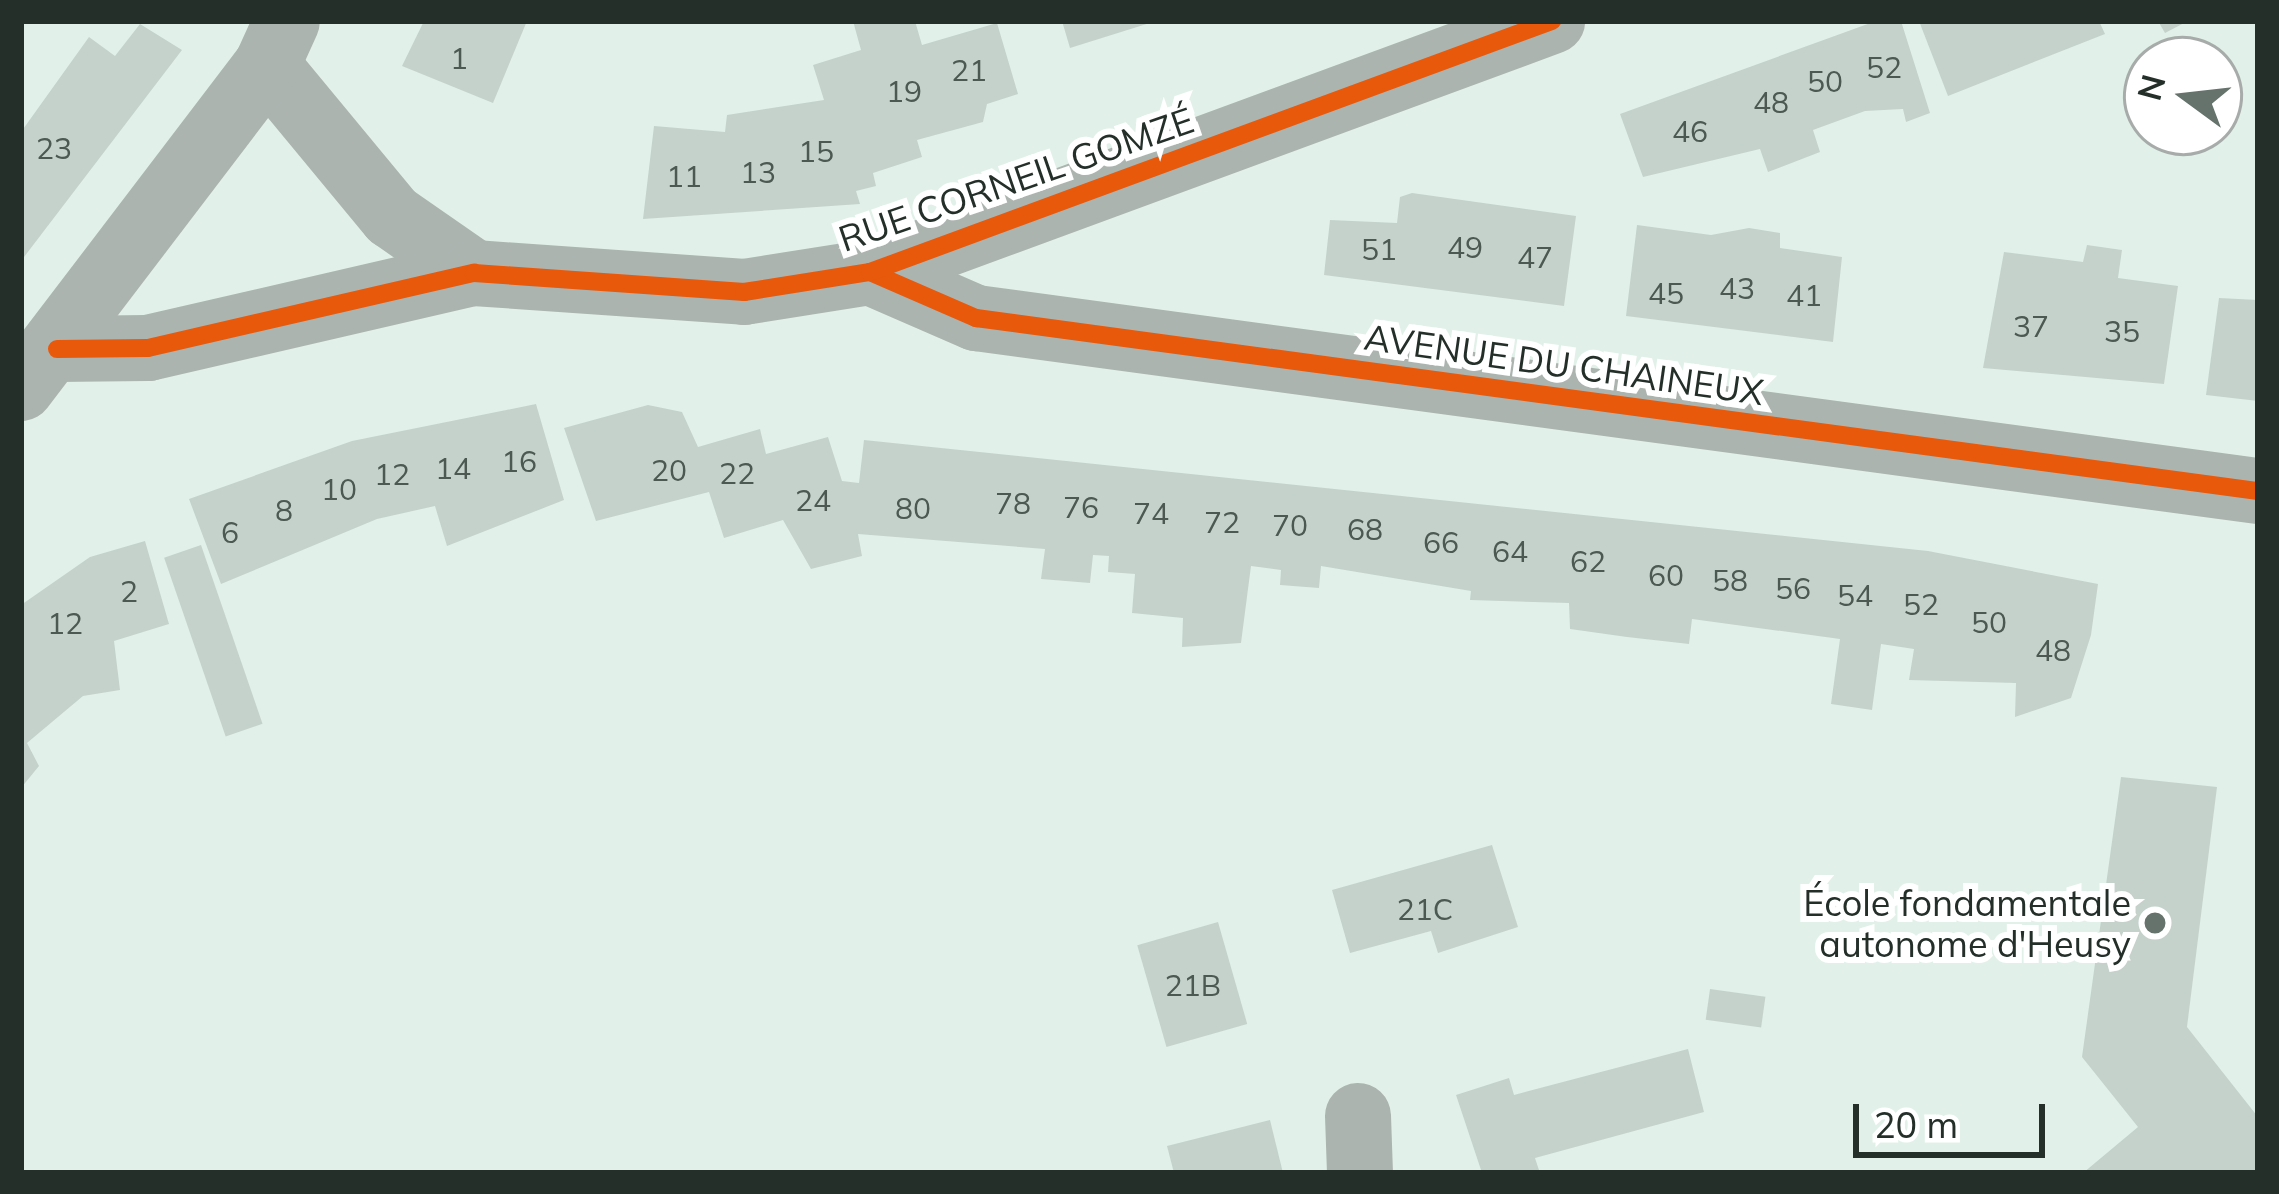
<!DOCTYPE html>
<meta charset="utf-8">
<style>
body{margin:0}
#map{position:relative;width:2279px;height:1194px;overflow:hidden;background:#e1f1e9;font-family:Mulish,sans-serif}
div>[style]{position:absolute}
.building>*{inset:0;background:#c4d2cb;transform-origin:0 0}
.minor>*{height:66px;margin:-33px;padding:0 33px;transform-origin:33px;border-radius:33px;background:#acb4b0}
.tertiary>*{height:66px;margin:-33px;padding:0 33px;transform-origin:33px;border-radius:33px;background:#acb4b0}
.cycleway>*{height:18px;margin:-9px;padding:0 9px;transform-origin:9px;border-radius:9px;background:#e8590c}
.dots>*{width:33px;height:33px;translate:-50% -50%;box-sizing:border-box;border:6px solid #fff;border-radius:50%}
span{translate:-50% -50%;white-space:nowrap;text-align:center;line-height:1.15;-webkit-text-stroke:12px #fff;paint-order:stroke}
.number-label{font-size:30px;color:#4c5852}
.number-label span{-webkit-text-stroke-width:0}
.street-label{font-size:36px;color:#242f2a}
.poi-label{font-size:36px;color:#242f2a}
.right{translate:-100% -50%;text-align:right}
.frame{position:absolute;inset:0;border:24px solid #242f2a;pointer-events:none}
.north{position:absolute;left:2123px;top:36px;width:120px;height:120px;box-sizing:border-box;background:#fff;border:3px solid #a7acaa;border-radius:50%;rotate:285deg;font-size:33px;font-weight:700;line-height:48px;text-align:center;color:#242f2a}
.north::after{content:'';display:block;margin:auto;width:42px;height:54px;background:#66736d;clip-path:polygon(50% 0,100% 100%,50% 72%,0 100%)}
.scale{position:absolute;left:1853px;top:1104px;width:192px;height:54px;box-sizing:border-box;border:6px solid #242f2a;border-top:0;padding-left:15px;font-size:36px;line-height:42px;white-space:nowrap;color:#242f2a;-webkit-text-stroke:9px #fff;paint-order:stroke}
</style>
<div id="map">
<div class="building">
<div style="clip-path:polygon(424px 21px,527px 21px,493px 103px,402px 66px)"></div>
<div style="clip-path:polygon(853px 21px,915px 21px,922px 45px,997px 23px,1018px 94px,987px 104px,983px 122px,917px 140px,922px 157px,873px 173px,876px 186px,856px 191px,860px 204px,643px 219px,654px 126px,725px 132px,727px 115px,824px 100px,813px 65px,861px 50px)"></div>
<div style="clip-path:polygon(1062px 21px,1153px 21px,1153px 22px,1070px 48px)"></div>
<div style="clip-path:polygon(1876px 21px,1901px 21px,1930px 113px,1906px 122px,1903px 109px,1865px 111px,1813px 130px,1820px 152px,1768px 172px,1760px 149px,1643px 177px,1620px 114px)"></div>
<div style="clip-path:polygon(1919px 21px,2099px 21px,2105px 34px,1948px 96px)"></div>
<div style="clip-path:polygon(2158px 21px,2188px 21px,2165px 33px)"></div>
<div style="clip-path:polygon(140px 24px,182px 50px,21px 261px,21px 132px,89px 37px,115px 56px)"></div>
<div style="clip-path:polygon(1412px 193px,1576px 216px,1564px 306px,1324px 275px,1330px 220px,1397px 223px,1400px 197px)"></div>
<div style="clip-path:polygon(1637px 225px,1711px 235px,1749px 228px,1780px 233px,1780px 248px,1842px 257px,1833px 342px,1626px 316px)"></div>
<div style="clip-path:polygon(2087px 245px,2122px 250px,2118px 278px,2178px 286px,2164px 384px,1983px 368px,2004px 252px,2083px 262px)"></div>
<div style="clip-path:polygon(2219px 298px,2258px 300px,2258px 401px,2206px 395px)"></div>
<div style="clip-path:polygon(536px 404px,564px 500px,447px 546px,435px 506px,377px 519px,221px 584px,189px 499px,352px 441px)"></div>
<div style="clip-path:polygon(648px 405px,682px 412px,698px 447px,760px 429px,766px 454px,828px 437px,842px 481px,859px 483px,864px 440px,1928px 551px,2098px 584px,2091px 635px,2071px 698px,2015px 717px,2016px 683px,1909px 680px,1914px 649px,1881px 644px,1872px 710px,1831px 704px,1840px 639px,1692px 619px,1689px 644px,1627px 637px,1570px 629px,1569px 603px,1470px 600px,1471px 591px,1321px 566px,1319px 588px,1280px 585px,1281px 570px,1251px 566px,1241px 643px,1182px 647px,1183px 618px,1132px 613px,1135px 574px,1108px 572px,1109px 556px,1093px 555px,1090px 583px,1041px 579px,1045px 549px,858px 534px,862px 556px,811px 569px,783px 520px,724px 538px,709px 492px,596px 521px,564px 428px)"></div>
<div style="clip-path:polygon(145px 541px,169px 624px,114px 641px,120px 690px,83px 696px,27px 743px,39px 766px,21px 788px,21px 605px,90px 557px)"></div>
<div style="left:201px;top:545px;width:189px;height:39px;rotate:71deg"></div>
<div style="clip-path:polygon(2121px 777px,2217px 787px,2187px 1027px,2258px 1117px,2258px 1173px,2083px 1173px,2138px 1127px,2082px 1057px)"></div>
<div style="clip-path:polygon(1492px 845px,1518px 927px,1438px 953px,1431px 931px,1350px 953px,1332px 890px)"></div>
<div style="left:1218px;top:922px;width:106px;height:84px;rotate:74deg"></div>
<div style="left:1710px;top:989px;width:56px;height:31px;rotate:8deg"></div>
<div style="clip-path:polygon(1688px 1049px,1704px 1112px,1535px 1158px,1540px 1173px,1482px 1173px,1456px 1095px,1509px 1078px,1514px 1095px)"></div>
<div style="clip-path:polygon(1270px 1120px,1283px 1173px,1174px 1173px,1167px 1146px)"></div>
</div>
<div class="minor">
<div style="left:267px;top:65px;width:196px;rotate:50.4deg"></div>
<div style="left:392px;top:216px;width:100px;rotate:34.8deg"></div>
<div style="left:870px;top:272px;width:116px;rotate:23.5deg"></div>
<div style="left:976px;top:318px;width:1294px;rotate:7.69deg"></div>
<div style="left:57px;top:349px;width:91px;rotate:-0.6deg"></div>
<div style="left:148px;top:348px;width:335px;rotate:-13deg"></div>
<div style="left:474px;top:273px;width:271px;rotate:4deg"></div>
<div style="left:744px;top:292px;width:128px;rotate:-9deg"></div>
<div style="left:870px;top:272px;width:727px;rotate:-20.21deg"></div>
<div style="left:1358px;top:1116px;width:57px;rotate:88deg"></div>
</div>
<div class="tertiary">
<div style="left:21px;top:388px;width:406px;rotate:-52.7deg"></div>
<div style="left:267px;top:65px;width:48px;rotate:-65.6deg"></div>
</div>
<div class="cycleway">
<div style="left:870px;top:272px;width:116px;rotate:23.5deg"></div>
<div style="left:976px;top:318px;width:1294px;rotate:7.69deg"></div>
<div style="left:57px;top:349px;width:91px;rotate:-0.6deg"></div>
<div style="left:148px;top:348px;width:335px;rotate:-13deg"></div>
<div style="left:474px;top:273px;width:271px;rotate:4deg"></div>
<div style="left:744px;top:292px;width:128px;rotate:-9deg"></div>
<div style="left:870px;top:272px;width:727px;rotate:-20.21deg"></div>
</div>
<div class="dots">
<div style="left:2155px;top:923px;background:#66736d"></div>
</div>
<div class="number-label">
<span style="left:459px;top:58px">1</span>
<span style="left:1884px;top:67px">52</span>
<span style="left:969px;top:70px">21</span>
<span style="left:1825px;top:81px">50</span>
<span style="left:904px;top:91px">19</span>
<span style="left:1771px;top:102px">48</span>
<span style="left:1690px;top:131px">46</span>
<span style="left:54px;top:148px">23</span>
<span style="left:816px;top:151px">15</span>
<span style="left:758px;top:172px">13</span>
<span style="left:684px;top:176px">11</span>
<span style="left:1465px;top:247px">49</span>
<span style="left:1379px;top:249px">51</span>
<span style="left:1535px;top:257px">47</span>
<span style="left:1737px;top:288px">43</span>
<span style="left:1666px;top:293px">45</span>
<span style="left:1804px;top:295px">41</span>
<span style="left:2031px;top:326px">37</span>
<span style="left:2122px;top:331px">35</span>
<span style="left:519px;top:461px">16</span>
<span style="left:453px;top:468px">14</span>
<span style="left:669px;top:470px">20</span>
<span style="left:737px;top:473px">22</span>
<span style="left:392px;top:474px">12</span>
<span style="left:339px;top:489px">10</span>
<span style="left:813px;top:500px">24</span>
<span style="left:1013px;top:503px">78</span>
<span style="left:1081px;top:507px">76</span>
<span style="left:913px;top:508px">80</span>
<span style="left:284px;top:510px">8</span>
<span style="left:1151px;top:513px">74</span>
<span style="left:1222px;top:522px">72</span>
<span style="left:1290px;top:525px">70</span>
<span style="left:1365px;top:529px">68</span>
<span style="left:230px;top:532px">6</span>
<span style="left:1441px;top:542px">66</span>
<span style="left:1510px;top:551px">64</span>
<span style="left:1588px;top:561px">62</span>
<span style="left:1666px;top:575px">60</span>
<span style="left:1730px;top:580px">58</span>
<span style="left:1793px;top:588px">56</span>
<span style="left:129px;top:591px">2</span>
<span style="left:1855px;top:595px">54</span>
<span style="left:1921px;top:604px">52</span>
<span style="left:1989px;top:622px">50</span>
<span style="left:65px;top:623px">12</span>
<span style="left:2053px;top:650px">48</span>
<span style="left:1425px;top:909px">21C</span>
<span style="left:1193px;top:985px">21B</span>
</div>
<div class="street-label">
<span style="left:1016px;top:179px;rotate:-19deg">RUE CORNEIL GOMZÉ</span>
<span style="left:1564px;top:364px;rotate:8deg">AVENUE DU CHAINEUX</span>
</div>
<div class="poi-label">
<span class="right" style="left:2131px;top:923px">École fondamentale<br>autonome d'Heusy</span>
</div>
<div class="frame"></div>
<div class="north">N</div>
<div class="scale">20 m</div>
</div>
